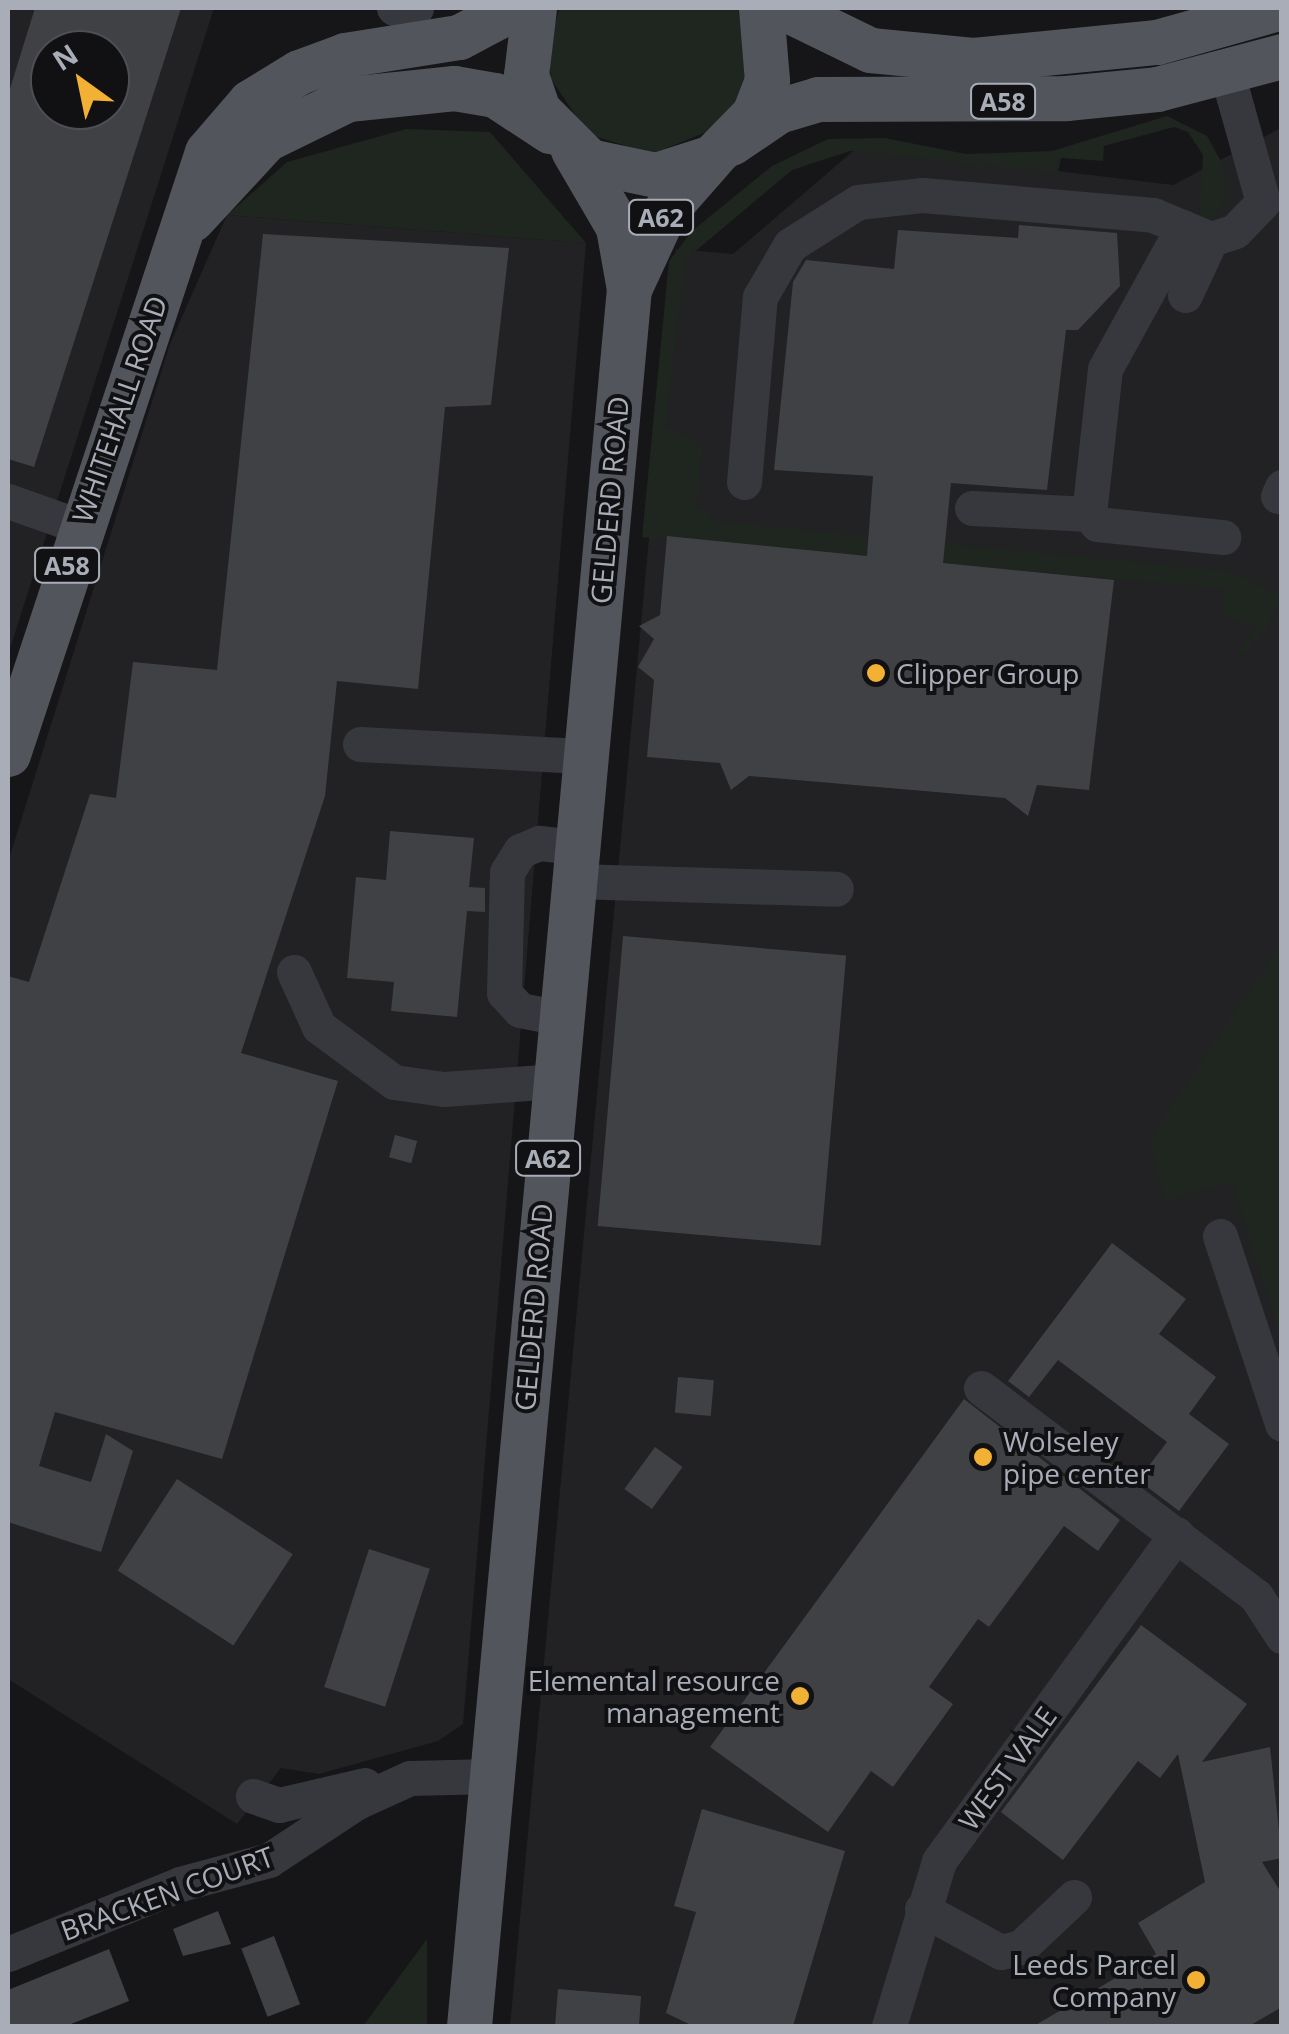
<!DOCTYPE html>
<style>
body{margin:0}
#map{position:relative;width:1289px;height:2034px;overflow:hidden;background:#161618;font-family:"Open Sans",sans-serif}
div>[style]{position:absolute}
.built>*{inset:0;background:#222225}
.green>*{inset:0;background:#1e261f}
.building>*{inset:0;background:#404145;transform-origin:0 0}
.minor>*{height:35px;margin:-17.5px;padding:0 17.5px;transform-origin:17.5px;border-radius:17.5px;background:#37383d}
.major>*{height:45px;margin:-22.5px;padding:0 22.5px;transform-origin:22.5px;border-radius:22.5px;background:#53555c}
.dots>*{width:28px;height:28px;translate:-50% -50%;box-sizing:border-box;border:5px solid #111113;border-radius:50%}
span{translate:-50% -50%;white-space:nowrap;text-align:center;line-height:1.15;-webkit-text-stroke:8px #111113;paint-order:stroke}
.shield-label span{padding:2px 8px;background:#111113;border:2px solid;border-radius:8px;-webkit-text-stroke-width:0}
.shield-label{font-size:25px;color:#a8adb8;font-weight:700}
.street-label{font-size:28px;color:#a8adb8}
.poi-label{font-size:28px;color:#a8adb8}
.left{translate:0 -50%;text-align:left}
.right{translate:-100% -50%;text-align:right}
.frame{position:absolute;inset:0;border:10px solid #a8adb8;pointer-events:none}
.north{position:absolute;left:30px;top:30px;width:100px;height:100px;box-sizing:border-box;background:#111113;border:2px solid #4d4f55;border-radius:50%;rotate:327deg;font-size:28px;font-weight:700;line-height:40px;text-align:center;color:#a8adb8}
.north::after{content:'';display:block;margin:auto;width:35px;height:45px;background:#f2b134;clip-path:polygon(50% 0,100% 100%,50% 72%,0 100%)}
</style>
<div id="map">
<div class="built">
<div style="clip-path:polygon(evenodd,8px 8px,214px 8px,8px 655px,8px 8px,50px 50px,110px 50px,110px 110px,50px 110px,50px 50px)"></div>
<div style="clip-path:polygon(1281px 128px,1281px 2026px,510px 2026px,676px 249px,733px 254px,858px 147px,1173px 185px)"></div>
<div style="clip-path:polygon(227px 215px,586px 243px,463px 1724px,438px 1741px,319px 1774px,281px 1768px,237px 1824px,8px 1679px,8px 862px,170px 344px)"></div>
</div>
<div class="green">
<div style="clip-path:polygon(560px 8px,738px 8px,747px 71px,736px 103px,714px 129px,652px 154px,588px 134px,551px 79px,548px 45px)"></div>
<div style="clip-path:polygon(1167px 116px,1207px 136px,1223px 165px,1227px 196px,1208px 227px,1199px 219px,1203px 155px,1188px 132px,1174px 127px,1104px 146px,1103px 161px,1061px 158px,1058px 172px,985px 165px,973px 172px,974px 164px,850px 151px,792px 170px,685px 260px,666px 425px,703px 447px,697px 504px,719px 522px,1231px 571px,1281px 596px,1267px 628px,1214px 684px,1256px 628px,1221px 614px,1226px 589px,642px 537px,669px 261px,692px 231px,772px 166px,828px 139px,885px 138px,966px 154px,1052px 151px)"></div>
<div style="clip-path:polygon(406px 129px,490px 132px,586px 243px,227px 215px,287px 162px)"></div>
<div style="clip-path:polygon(1281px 943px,1281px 1340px,1232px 1182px,1165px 1201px,1149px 1139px)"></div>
<div style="clip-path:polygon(427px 1939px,427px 2026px,363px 2026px)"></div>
</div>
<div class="building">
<div style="clip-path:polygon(evenodd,35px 8px,181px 8px,34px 467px,8px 459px,8px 95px,35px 8px,50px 50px,110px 50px,110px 110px,50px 110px,50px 50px)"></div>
<div style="clip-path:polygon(1019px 225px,1117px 233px,1120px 286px,1078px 330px,1066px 330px,1047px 490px,951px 483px,943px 563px,1114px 580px,1089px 790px,1037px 785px,1028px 816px,1005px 798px,749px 776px,731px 790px,720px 763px,647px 757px,654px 680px,638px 667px,654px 639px,639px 626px,660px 615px,667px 536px,867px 556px,873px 476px,774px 470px,793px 282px,806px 260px,894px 269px,898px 230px,1018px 238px)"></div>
<div style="clip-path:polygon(263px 234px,509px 248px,491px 405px,445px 407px,418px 689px,337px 681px,325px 796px,241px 1053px,338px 1081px,222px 1459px,55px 1412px,39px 1466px,91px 1482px,106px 1434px,133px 1451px,101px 1552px,8px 1522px,8px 976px,29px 982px,90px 794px,116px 798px,133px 662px,217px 670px)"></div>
<div style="clip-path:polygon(390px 831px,474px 838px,469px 887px,485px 888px,485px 912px,467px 911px,457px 1017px,391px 1011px,394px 982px,347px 978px,356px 877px,386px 880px)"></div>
<div style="left:623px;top:936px;width:224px;height:291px;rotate:5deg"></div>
<div style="left:395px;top:1135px;width:23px;height:23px;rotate:15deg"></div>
<div style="clip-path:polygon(1112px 1243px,1186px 1299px,1159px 1334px,1216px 1377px,1189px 1414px,1229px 1444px,1179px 1511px,1138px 1480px,1167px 1442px,1058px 1360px,1029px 1397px,1008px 1381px)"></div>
<div style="left:678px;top:1377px;width:36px;height:36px;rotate:5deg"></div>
<div style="clip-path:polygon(964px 1399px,1120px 1520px,1098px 1551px,1064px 1526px,989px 1627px,978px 1619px,929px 1687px,953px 1704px,893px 1787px,871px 1771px,828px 1832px,710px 1747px)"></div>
<div style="left:655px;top:1447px;width:34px;height:52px;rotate:36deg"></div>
<div style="left:177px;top:1479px;width:138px;height:109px;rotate:33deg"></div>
<div style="left:369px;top:1549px;width:64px;height:145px;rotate:18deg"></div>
<div style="clip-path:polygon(1141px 1625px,1247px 1704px,1202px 1762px,1270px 1747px,1282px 1858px,1262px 1862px,1282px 1894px,1282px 2007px,1249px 2026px,1034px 2026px,1156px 1954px,1138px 1923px,1205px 1882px,1178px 1754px,1160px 1778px,1138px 1761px,1063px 1860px,1001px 1812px)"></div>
<div style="clip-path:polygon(702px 1809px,845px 1851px,793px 2026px,693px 2026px,666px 2013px,696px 1912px,674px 1906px)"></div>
<div style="clip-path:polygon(218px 1911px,231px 1944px,183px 1956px,173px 1929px)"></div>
<div style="left:274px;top:1936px;width:73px;height:35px;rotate:69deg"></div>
<div style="clip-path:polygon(109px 1949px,129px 2001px,66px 2026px,8px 2026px,8px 1990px)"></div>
<div style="clip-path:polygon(558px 1989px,641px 1996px,639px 2026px,555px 2026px)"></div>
</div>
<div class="minor">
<div style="left:394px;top:8px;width:22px"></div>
<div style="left:1183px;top:227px;width:162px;rotate:118.8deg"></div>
<div style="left:1105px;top:369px;width:146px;rotate:96.3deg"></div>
<div style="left:1089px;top:514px;width:13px;rotate:51deg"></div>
<div style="left:1097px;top:524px;width:127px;rotate:5.9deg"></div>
<div style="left:1185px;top:295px;width:62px;rotate:-65.1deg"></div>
<div style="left:744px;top:482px;width:186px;rotate:-85.1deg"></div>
<div style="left:760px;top:297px;width:60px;rotate:-60deg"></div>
<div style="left:790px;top:245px;width:80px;rotate:-32.3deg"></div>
<div style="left:858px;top:202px;width:64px;rotate:-6.2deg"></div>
<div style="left:922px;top:195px;width:232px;rotate:4.9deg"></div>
<div style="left:1153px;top:215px;width:63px;rotate:22.5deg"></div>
<div style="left:1211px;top:239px;width:25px;rotate:-18deg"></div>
<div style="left:1235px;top:231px;width:40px;rotate:-46deg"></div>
<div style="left:1263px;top:202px;width:134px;rotate:-105.6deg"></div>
<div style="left:1278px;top:496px;width:10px;rotate:-66deg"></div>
<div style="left:8px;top:501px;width:75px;rotate:19.4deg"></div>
<div style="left:972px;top:508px;width:117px;rotate:2.9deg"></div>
<div style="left:360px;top:744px;width:225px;rotate:3.1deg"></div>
<div style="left:574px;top:881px;width:262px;rotate:1.7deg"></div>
<div style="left:294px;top:972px;width:60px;rotate:65.6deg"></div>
<div style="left:319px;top:1027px;width:93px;rotate:36.3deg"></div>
<div style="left:394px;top:1082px;width:50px;rotate:8deg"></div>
<div style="left:444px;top:1089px;width:111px;rotate:-4.1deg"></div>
<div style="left:561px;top:1018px;width:42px;rotate:-169deg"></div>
<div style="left:520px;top:1010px;width:23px;rotate:-133deg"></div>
<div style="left:504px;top:993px;width:121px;rotate:-88.6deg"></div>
<div style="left:507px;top:872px;width:25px;rotate:-58deg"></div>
<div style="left:520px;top:851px;width:21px;rotate:-23deg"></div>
<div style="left:539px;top:843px;width:38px;rotate:6deg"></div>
<div style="left:1220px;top:1236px;width:198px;rotate:71.7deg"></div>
<div style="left:981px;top:1388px;width:345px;rotate:37.1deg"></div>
<div style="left:1256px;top:1596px;width:48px;rotate:57deg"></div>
<div style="left:253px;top:1796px;width:28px;rotate:19deg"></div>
<div style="left:279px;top:1805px;width:88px;rotate:-13.1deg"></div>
<div style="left:922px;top:1909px;width:90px;rotate:28.6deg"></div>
<div style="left:1001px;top:1952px;width:21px;rotate:-14deg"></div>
<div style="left:1021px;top:1947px;width:73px;rotate:-43.3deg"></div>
<div style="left:8px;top:1954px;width:186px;rotate:-22.1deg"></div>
<div style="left:180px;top:1884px;width:92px;rotate:-15.1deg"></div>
<div style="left:269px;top:1860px;width:105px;rotate:-33.4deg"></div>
<div style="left:357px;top:1802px;width:58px;rotate:-24.4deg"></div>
<div style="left:410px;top:1778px;width:81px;rotate:-1.4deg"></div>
<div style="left:889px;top:2026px;width:172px;rotate:-73.1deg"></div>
<div style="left:939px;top:1861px;width:404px;rotate:-54deg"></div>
</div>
<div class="major">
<div style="left:534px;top:8px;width:67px;rotate:96.8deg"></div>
<div style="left:526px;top:75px;width:37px;rotate:71deg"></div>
<div style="left:538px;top:110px;width:72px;rotate:45deg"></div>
<div style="left:589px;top:161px;width:68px;rotate:11.8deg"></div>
<div style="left:656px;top:175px;width:59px;rotate:-17.8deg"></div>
<div style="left:712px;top:157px;width:60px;rotate:-45.7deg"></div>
<div style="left:754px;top:114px;width:36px;rotate:-69deg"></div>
<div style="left:767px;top:80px;width:72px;rotate:-94.8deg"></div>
<div style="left:784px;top:8px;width:96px;rotate:26deg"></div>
<div style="left:870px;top:50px;width:103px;rotate:5.5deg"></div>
<div style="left:973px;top:60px;width:185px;rotate:-5.6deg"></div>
<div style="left:1157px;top:42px;width:126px;rotate:-15.7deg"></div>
<div style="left:731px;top:143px;width:57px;rotate:-34.2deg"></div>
<div style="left:778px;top:111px;width:42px;rotate:-16.7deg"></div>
<div style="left:818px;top:99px;width:248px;rotate:-0.2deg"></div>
<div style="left:1066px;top:98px;width:91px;rotate:-5.6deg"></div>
<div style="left:1157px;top:89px;width:129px;rotate:-14.8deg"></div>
<div style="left:192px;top:219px;width:109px;rotate:-47.2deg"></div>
<div style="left:266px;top:139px;width:91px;rotate:-26deg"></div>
<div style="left:348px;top:99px;width:107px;rotate:-5.9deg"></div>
<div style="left:454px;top:88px;width:42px;rotate:9.7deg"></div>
<div style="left:495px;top:95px;width:66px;rotate:33.2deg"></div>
<div style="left:629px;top:289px;width:86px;rotate:-65.2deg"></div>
<div style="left:665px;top:211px;width:67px;rotate:-48.7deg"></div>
<div style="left:8px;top:754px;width:634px;rotate:-71.71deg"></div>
<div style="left:207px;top:152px;width:66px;rotate:-49.3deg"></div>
<div style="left:250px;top:102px;width:57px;rotate:-31.5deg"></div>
<div style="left:299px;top:72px;width:49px;rotate:-20.3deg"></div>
<div style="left:345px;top:55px;width:115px;rotate:-9deg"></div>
<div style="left:459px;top:37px;width:62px;rotate:-27.8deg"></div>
<div style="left:469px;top:2026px;width:1744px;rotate:-84.74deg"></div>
<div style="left:629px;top:289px;width:63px;rotate:-100.1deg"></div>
<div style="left:618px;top:227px;width:89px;rotate:-120.3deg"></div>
</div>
<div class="dots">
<div style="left:876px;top:673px;background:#f2b134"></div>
<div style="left:983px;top:1457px;background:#f2b134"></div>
<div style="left:800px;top:1696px;background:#f2b134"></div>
<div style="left:1196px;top:1980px;background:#f2b134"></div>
</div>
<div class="shield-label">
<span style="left:1003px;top:101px">A58</span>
<span style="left:661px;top:217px">A62</span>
<span style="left:67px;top:565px">A58</span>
<span style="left:548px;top:1158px">A62</span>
</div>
<div class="street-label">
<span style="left:119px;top:409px;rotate:-71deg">WHITEHALL ROAD</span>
<span style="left:609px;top:500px;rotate:-85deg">GELDERD ROAD</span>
<span style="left:533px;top:1307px;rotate:-85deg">GELDERD ROAD</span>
<span style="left:1007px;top:1768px;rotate:-54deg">WEST VALE</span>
<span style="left:167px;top:1893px;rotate:-20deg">BRACKEN COURT</span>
</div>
<div class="poi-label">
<span class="left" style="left:896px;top:673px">Clipper Group</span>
<span class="left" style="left:1003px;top:1457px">Wolseley<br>pipe center</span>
<span class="right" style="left:780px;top:1696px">Elemental resource<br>management</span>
<span class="right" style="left:1176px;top:1980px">Leeds Parcel<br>Company</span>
</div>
<div class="frame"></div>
<div class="north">N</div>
</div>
